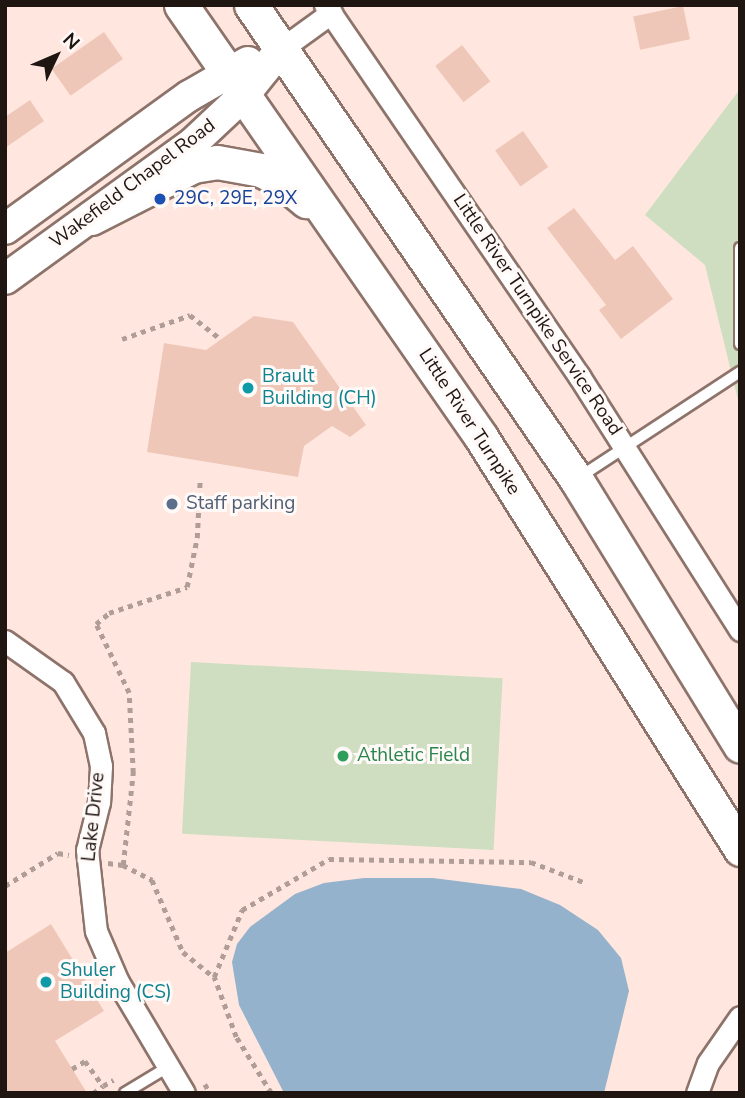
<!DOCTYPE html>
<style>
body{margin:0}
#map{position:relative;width:745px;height:1098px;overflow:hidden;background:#ffe7df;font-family:"Nunito Sans",sans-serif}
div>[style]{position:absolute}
.green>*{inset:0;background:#cfdec0;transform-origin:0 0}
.water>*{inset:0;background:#94b2cb}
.building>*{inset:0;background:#efc7b8;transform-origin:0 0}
.path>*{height:4.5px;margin-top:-2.25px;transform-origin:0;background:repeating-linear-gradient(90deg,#b09d97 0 5px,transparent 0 10px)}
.roads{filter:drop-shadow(2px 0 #8d736a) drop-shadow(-2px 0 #8d736a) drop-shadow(0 2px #8d736a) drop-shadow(0 -2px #8d736a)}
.service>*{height:10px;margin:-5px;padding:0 5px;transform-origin:5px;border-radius:5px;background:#fff}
.minor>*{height:21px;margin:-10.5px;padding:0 10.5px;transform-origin:10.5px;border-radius:10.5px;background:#fff}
.secondary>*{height:30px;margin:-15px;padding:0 15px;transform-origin:15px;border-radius:15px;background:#fff}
.primary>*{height:33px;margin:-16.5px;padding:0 16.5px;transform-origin:16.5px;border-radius:16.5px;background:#fff}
.dots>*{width:19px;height:19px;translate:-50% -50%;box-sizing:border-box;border:4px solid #fff9f7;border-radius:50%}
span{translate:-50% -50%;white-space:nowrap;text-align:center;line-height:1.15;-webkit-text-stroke:6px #fff9f7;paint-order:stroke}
.street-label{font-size:19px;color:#1f1612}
.transit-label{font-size:19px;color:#164399}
.left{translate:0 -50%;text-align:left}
.culture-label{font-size:19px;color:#0d838f}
.service-label{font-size:19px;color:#4e5e75}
.leisure-label{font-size:19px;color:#27864d}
.frame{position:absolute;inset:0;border:7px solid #1f1612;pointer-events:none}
.north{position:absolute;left:21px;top:21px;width:70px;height:70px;-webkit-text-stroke:5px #fff9f7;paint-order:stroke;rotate:46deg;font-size:19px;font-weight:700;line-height:28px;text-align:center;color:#1f1612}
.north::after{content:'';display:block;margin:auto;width:24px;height:32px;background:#1f1612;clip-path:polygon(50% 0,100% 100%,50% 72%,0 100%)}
</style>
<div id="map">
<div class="green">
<div style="clip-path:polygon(740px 89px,740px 408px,705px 265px,645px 215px)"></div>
<div style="left:191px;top:662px;width:312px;height:172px;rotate:3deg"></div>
</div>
<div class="water">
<div style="clip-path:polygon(364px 878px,433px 878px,521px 889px,560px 905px,598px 930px,621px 958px,629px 991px,604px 1093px,284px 1093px,239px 1005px,232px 962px,237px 944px,250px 927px,295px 894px,324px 883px)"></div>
</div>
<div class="building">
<div style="left:683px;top:6px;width:34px;height:51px;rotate:78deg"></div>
<div style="left:104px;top:32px;width:33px;height:64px;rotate:55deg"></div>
<div style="left:462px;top:45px;width:46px;height:34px;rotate:52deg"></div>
<div style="clip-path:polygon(30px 100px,44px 121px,5px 148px,5px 117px)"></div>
<div style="left:523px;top:131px;width:44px;height:34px;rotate:55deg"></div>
<div style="clip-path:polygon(574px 208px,615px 260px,633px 246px,673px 299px,621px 339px,599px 310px,606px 305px,547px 228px)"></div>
<div style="clip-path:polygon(254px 316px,293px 322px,366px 425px,350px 437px,332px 426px,304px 446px,298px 477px,147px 452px,164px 343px,206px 350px)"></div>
<div style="clip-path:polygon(51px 924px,104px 1011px,55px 1041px,87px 1093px,5px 1093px,5px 953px)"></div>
</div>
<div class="path">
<div style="left:122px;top:339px;width:72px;rotate:-19.4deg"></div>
<div style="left:190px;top:315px;width:39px;rotate:38deg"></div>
<div style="left:108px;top:863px;width:15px;rotate:8deg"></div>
<div style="left:123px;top:865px;width:93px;rotate:-83.8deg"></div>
<div style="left:133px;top:773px;width:80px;rotate:-92.9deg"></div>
<div style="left:129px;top:693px;width:76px;rotate:-115.6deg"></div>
<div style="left:96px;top:624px;width:17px;rotate:-40deg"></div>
<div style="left:109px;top:613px;width:82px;rotate:-18.4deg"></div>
<div style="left:187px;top:587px;width:50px;rotate:-78.5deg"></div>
<div style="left:197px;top:538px;width:60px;rotate:-87.1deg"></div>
<div style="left:123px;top:865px;width:33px;rotate:27deg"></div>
<div style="left:152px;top:880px;width:78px;rotate:66.7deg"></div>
<div style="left:183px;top:952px;width:40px;rotate:39deg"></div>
<div style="left:5px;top:886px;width:62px;rotate:-31.9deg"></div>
<div style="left:58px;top:853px;width:11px;rotate:10deg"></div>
<div style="left:72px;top:1069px;width:15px;rotate:-32deg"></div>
<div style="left:85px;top:1061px;width:31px;rotate:54deg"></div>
<div style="left:103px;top:1086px;width:12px;rotate:-31deg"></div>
<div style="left:205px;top:1084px;width:10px;rotate:61deg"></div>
<div style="left:93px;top:1093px;width:12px;rotate:-35deg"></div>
<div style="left:271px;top:1093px;width:66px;rotate:-122deg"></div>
<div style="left:236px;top:1037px;width:64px;rotate:-110.1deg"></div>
<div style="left:214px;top:977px;width:73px;rotate:-67.3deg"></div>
<div style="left:242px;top:910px;width:101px;rotate:-30.4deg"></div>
<div style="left:329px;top:859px;width:202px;rotate:0.9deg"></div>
<div style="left:531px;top:862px;width:59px;rotate:20.9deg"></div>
</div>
<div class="roads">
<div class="service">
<div style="left:740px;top:248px;width:96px;rotate:90deg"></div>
<div style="left:578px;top:478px;width:194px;rotate:-33.2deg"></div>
<div style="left:125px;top:1093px;width:50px;rotate:-31.2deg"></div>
</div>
<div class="minor">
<div style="left:325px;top:5px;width:450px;rotate:55.6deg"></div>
<div style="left:579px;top:376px;width:301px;rotate:57.6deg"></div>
<div style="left:281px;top:49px;width:62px;rotate:-35.8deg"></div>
<div style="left:5px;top:641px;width:71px;rotate:35.3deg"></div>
<div style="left:63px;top:682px;width:60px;rotate:58.7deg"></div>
<div style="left:94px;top:733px;width:34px;rotate:78deg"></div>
<div style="left:101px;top:766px;width:36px;rotate:93deg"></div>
<div style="left:99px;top:802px;width:49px;rotate:104deg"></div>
<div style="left:87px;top:850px;width:81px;rotate:83.7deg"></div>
<div style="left:96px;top:931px;width:56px;rotate:66.7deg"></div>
<div style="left:118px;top:982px;width:129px;rotate:59.3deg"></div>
<div style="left:697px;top:1093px;width:32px;rotate:-70deg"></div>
<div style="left:708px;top:1063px;width:56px;rotate:-55.2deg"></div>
</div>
<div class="secondary">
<div style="left:5px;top:229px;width:227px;rotate:-35.9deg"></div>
<div style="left:189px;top:96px;width:68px;rotate:-30deg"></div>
<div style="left:5px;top:279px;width:233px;rotate:-35.9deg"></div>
<div style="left:194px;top:142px;width:69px;rotate:-43.2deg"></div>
<div style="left:244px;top:95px;width:59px;rotate:-51.2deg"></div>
</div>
<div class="primary">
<div style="left:181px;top:5px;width:526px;rotate:55.22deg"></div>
<div style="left:481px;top:437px;width:487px;rotate:57.8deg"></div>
<div style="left:251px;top:5px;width:575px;rotate:55.56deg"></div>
<div style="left:576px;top:479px;width:313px;rotate:58.4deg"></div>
<div style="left:91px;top:218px;width:114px;rotate:-27deg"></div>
<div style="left:193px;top:166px;width:24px;rotate:-9deg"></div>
<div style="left:217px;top:162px;width:45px;rotate:10.3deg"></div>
<div style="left:261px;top:170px;width:22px;rotate:27deg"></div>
<div style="left:281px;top:180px;width:33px;rotate:40deg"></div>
</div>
</div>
<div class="dots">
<div style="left:160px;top:199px;background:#1a4fb4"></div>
<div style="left:248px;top:388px;background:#0f9aa8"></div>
<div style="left:172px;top:504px;background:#5c6f8a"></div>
<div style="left:343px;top:756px;background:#2e9e5b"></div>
<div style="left:46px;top:982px;background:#0f9aa8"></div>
</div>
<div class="street-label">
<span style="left:133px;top:184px;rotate:-37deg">Wakefield Chapel Road</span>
<span style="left:537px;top:315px;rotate:56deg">Little River Turnpike Service Road</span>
<span style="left:469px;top:422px;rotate:57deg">Little River Turnpike</span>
<span style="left:94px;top:817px;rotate:-84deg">Lake Drive</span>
</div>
<div class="transit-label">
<span class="left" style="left:174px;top:199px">29C, 29E, 29X</span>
</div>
<div class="culture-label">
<span class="left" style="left:262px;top:388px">Brault<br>Building (CH)</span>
<span class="left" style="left:60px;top:982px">Shuler<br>Building (CS)</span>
</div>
<div class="service-label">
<span class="left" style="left:186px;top:504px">Staff parking</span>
</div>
<div class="leisure-label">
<span class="left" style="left:357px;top:756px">Athletic Field</span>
</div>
<div class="frame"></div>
<div class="north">N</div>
</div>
